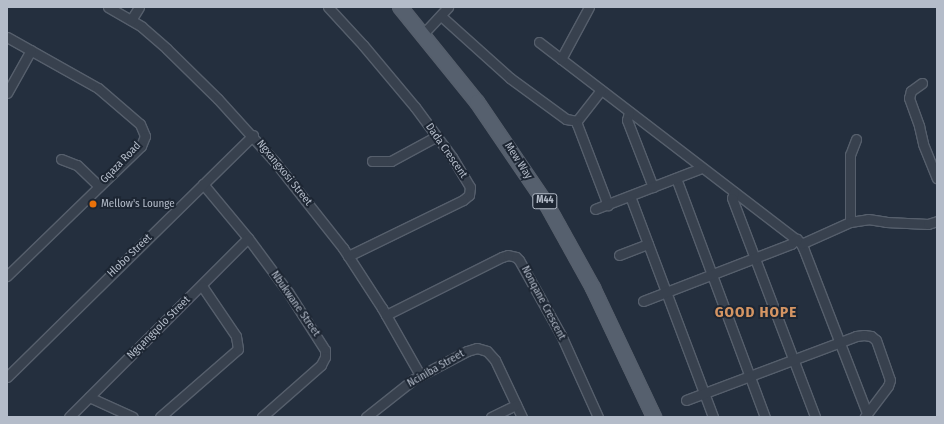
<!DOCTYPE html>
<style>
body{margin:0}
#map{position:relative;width:944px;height:424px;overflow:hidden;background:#242f3e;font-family:"Fira Sans Condensed",sans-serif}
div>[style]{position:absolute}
.roads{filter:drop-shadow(1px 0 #565f6c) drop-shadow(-1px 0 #565f6c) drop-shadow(0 1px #565f6c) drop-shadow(0 -1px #565f6c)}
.minor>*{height:9px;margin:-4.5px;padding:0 4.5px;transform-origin:4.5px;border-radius:4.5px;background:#38414e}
.primary>*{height:14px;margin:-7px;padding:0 7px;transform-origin:7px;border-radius:7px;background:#56606e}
.dots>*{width:11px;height:11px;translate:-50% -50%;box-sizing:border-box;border:2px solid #1d2633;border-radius:50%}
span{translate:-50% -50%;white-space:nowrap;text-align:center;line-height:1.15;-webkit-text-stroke:4px #1d2633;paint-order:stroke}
.shield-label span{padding:1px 3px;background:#1d2633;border:1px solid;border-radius:3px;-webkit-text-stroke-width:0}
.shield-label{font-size:10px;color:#b4bcc9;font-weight:700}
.street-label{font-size:11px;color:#b4bcc9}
.poi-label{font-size:11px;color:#b4bcc9}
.left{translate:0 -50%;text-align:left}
.district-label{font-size:15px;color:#d59563;font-weight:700;letter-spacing:1px}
.frame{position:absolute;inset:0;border:8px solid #b4bcc9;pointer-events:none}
</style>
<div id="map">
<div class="roads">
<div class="minor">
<div style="left:108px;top:7px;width:39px;rotate:30deg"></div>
<div style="left:142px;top:27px;width:33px;rotate:41deg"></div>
<div style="left:167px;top:49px;width:71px;rotate:44.4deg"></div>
<div style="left:218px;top:99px;width:85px;rotate:47.9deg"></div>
<div style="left:275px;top:162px;width:110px;rotate:51.7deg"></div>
<div style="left:343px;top:248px;width:72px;rotate:57deg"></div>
<div style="left:382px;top:308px;width:77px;rotate:60.4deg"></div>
<div style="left:328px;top:7px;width:52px;rotate:47.4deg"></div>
<div style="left:363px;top:45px;width:81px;rotate:50deg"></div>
<div style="left:415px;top:107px;width:62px;rotate:53.5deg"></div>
<div style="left:452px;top:157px;width:35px;rotate:59deg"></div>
<div style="left:470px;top:187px;width:8px;rotate:97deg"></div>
<div style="left:469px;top:195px;width:8px;rotate:140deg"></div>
<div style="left:463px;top:200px;width:128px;rotate:154deg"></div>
<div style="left:441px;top:16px;width:93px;rotate:41.9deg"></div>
<div style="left:510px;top:78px;width:69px;rotate:36.2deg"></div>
<div style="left:566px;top:119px;width:11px;rotate:10deg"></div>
<div style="left:131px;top:20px;width:15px;rotate:-58deg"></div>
<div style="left:423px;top:34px;width:37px;rotate:-47deg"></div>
<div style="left:7px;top:37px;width:104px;rotate:29.3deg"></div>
<div style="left:98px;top:88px;width:55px;rotate:40.6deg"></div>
<div style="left:140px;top:124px;width:13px;rotate:67deg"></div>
<div style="left:145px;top:136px;width:11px;rotate:112deg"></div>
<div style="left:141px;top:146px;width:187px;rotate:135.9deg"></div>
<div style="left:539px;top:42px;width:329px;rotate:37.5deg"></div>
<div style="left:800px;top:242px;width:9px;rotate:63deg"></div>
<div style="left:804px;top:250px;width:175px;rotate:68.9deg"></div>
<div style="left:561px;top:59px;width:59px;rotate:-61.7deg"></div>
<div style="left:922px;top:83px;width:14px;rotate:144deg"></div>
<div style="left:911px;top:91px;width:7px;rotate:106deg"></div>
<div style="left:909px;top:98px;width:30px;rotate:70deg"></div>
<div style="left:919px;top:126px;width:18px;rotate:77deg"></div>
<div style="left:923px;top:144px;width:37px;rotate:68deg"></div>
<div style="left:601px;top:90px;width:39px;rotate:128deg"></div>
<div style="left:577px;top:121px;width:3px;rotate:90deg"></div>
<div style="left:577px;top:124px;width:87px;rotate:69.1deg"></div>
<div style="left:7px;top:93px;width:49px;rotate:-60.8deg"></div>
<div style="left:629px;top:112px;width:8px;rotate:104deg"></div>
<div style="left:627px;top:120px;width:72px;rotate:68.8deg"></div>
<div style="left:61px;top:159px;width:17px;rotate:21deg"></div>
<div style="left:77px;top:165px;width:30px;rotate:44deg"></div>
<div style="left:372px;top:161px;width:19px"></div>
<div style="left:391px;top:161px;width:52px;rotate:-28.5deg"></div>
<div style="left:676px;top:178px;width:255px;rotate:69.6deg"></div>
<div style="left:203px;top:184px;width:70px;rotate:50.2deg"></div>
<div style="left:248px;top:238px;width:67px;rotate:53.5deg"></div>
<div style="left:288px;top:292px;width:69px;rotate:57.5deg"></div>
<div style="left:325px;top:350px;width:7px;rotate:90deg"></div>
<div style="left:325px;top:357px;width:9px;rotate:117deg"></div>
<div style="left:321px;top:365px;width:79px;rotate:138.6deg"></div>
<div style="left:734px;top:192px;width:6px;rotate:108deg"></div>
<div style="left:732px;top:198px;width:234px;rotate:69.2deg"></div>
<div style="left:630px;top:196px;width:236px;rotate:69.4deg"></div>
<div style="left:595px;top:209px;width:114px;rotate:-21.1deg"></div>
<div style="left:850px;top:222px;width:67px;rotate:-90deg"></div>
<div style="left:850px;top:155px;width:17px;rotate:-69deg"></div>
<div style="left:801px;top:244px;width:54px;rotate:-24.2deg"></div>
<div style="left:850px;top:222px;width:18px;rotate:-9deg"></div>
<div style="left:868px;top:219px;width:18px;rotate:9deg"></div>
<div style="left:886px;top:222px;width:42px;rotate:2.7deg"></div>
<div style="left:928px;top:224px;width:9px;rotate:-18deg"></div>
<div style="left:619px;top:255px;width:31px;rotate:-21deg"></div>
<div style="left:643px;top:301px;width:159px;rotate:-21.1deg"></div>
<div style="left:791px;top:244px;width:8px;rotate:-40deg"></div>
<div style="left:386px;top:315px;width:130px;rotate:-26.6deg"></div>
<div style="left:502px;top:257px;width:6px;rotate:-18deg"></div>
<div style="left:508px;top:255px;width:8px;rotate:14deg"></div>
<div style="left:516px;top:257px;width:4px;rotate:45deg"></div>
<div style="left:519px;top:260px;width:86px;rotate:60.8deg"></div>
<div style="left:561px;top:335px;width:90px;rotate:65.7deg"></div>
<div style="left:7px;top:377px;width:345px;rotate:-44.5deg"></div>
<div style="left:89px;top:397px;width:48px;rotate:24.4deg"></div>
<div style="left:686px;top:400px;width:182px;rotate:-20.6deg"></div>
<div style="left:856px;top:336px;width:8px;rotate:-7deg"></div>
<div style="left:864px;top:335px;width:7px;rotate:8deg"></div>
<div style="left:871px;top:336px;width:6px;rotate:39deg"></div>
<div style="left:876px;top:340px;width:42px;rotate:70.7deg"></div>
<div style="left:890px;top:380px;width:6px;rotate:108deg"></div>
<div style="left:888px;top:386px;width:39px;rotate:127deg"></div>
<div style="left:69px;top:417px;width:253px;rotate:-45deg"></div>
<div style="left:160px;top:417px;width:103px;rotate:-41.1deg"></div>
<div style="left:238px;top:349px;width:13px;rotate:-99deg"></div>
<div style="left:236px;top:336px;width:60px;rotate:-124.2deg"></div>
<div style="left:366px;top:417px;width:61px;rotate:-38.4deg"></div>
<div style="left:414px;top:379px;width:60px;rotate:-27.8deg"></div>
<div style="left:467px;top:351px;width:10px;rotate:-17deg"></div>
<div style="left:477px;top:348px;width:10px;rotate:17deg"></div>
<div style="left:487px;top:351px;width:12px;rotate:48deg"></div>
<div style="left:495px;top:360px;width:63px;rotate:64.7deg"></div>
<div style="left:491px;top:417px;width:28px;rotate:-26deg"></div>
</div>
<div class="primary">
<div style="left:400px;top:7px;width:122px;rotate:51deg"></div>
<div style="left:477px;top:102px;width:125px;rotate:55.8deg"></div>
<div style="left:547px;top:205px;width:95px;rotate:61deg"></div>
<div style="left:593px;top:288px;width:143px;rotate:64.7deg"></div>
</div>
</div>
<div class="dots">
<div style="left:93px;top:204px;background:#e8710a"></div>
</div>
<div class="shield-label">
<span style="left:545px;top:201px">M44</span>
</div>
<div class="street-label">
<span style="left:446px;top:151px;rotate:55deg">Dada Crescent</span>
<span style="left:518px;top:161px;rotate:57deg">Mew Way</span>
<span style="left:121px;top:163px;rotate:-46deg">Gqaza Road</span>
<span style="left:284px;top:173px;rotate:51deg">Ngxangxosi Street</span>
<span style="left:130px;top:256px;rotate:-44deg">Hlobo Street</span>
<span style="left:543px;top:303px;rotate:62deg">Nonqane Crescent</span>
<span style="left:295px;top:304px;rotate:55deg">Nbukwane Street</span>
<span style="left:159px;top:328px;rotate:-45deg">Ngqangqolo Street</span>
<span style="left:436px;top:369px;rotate:-30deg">Nciniba Street</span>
</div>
<div class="poi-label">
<span class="left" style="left:101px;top:204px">Mellow's Lounge</span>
</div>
<div class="district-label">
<span style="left:756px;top:313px">GOOD HOPE</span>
</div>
<div class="frame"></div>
</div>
